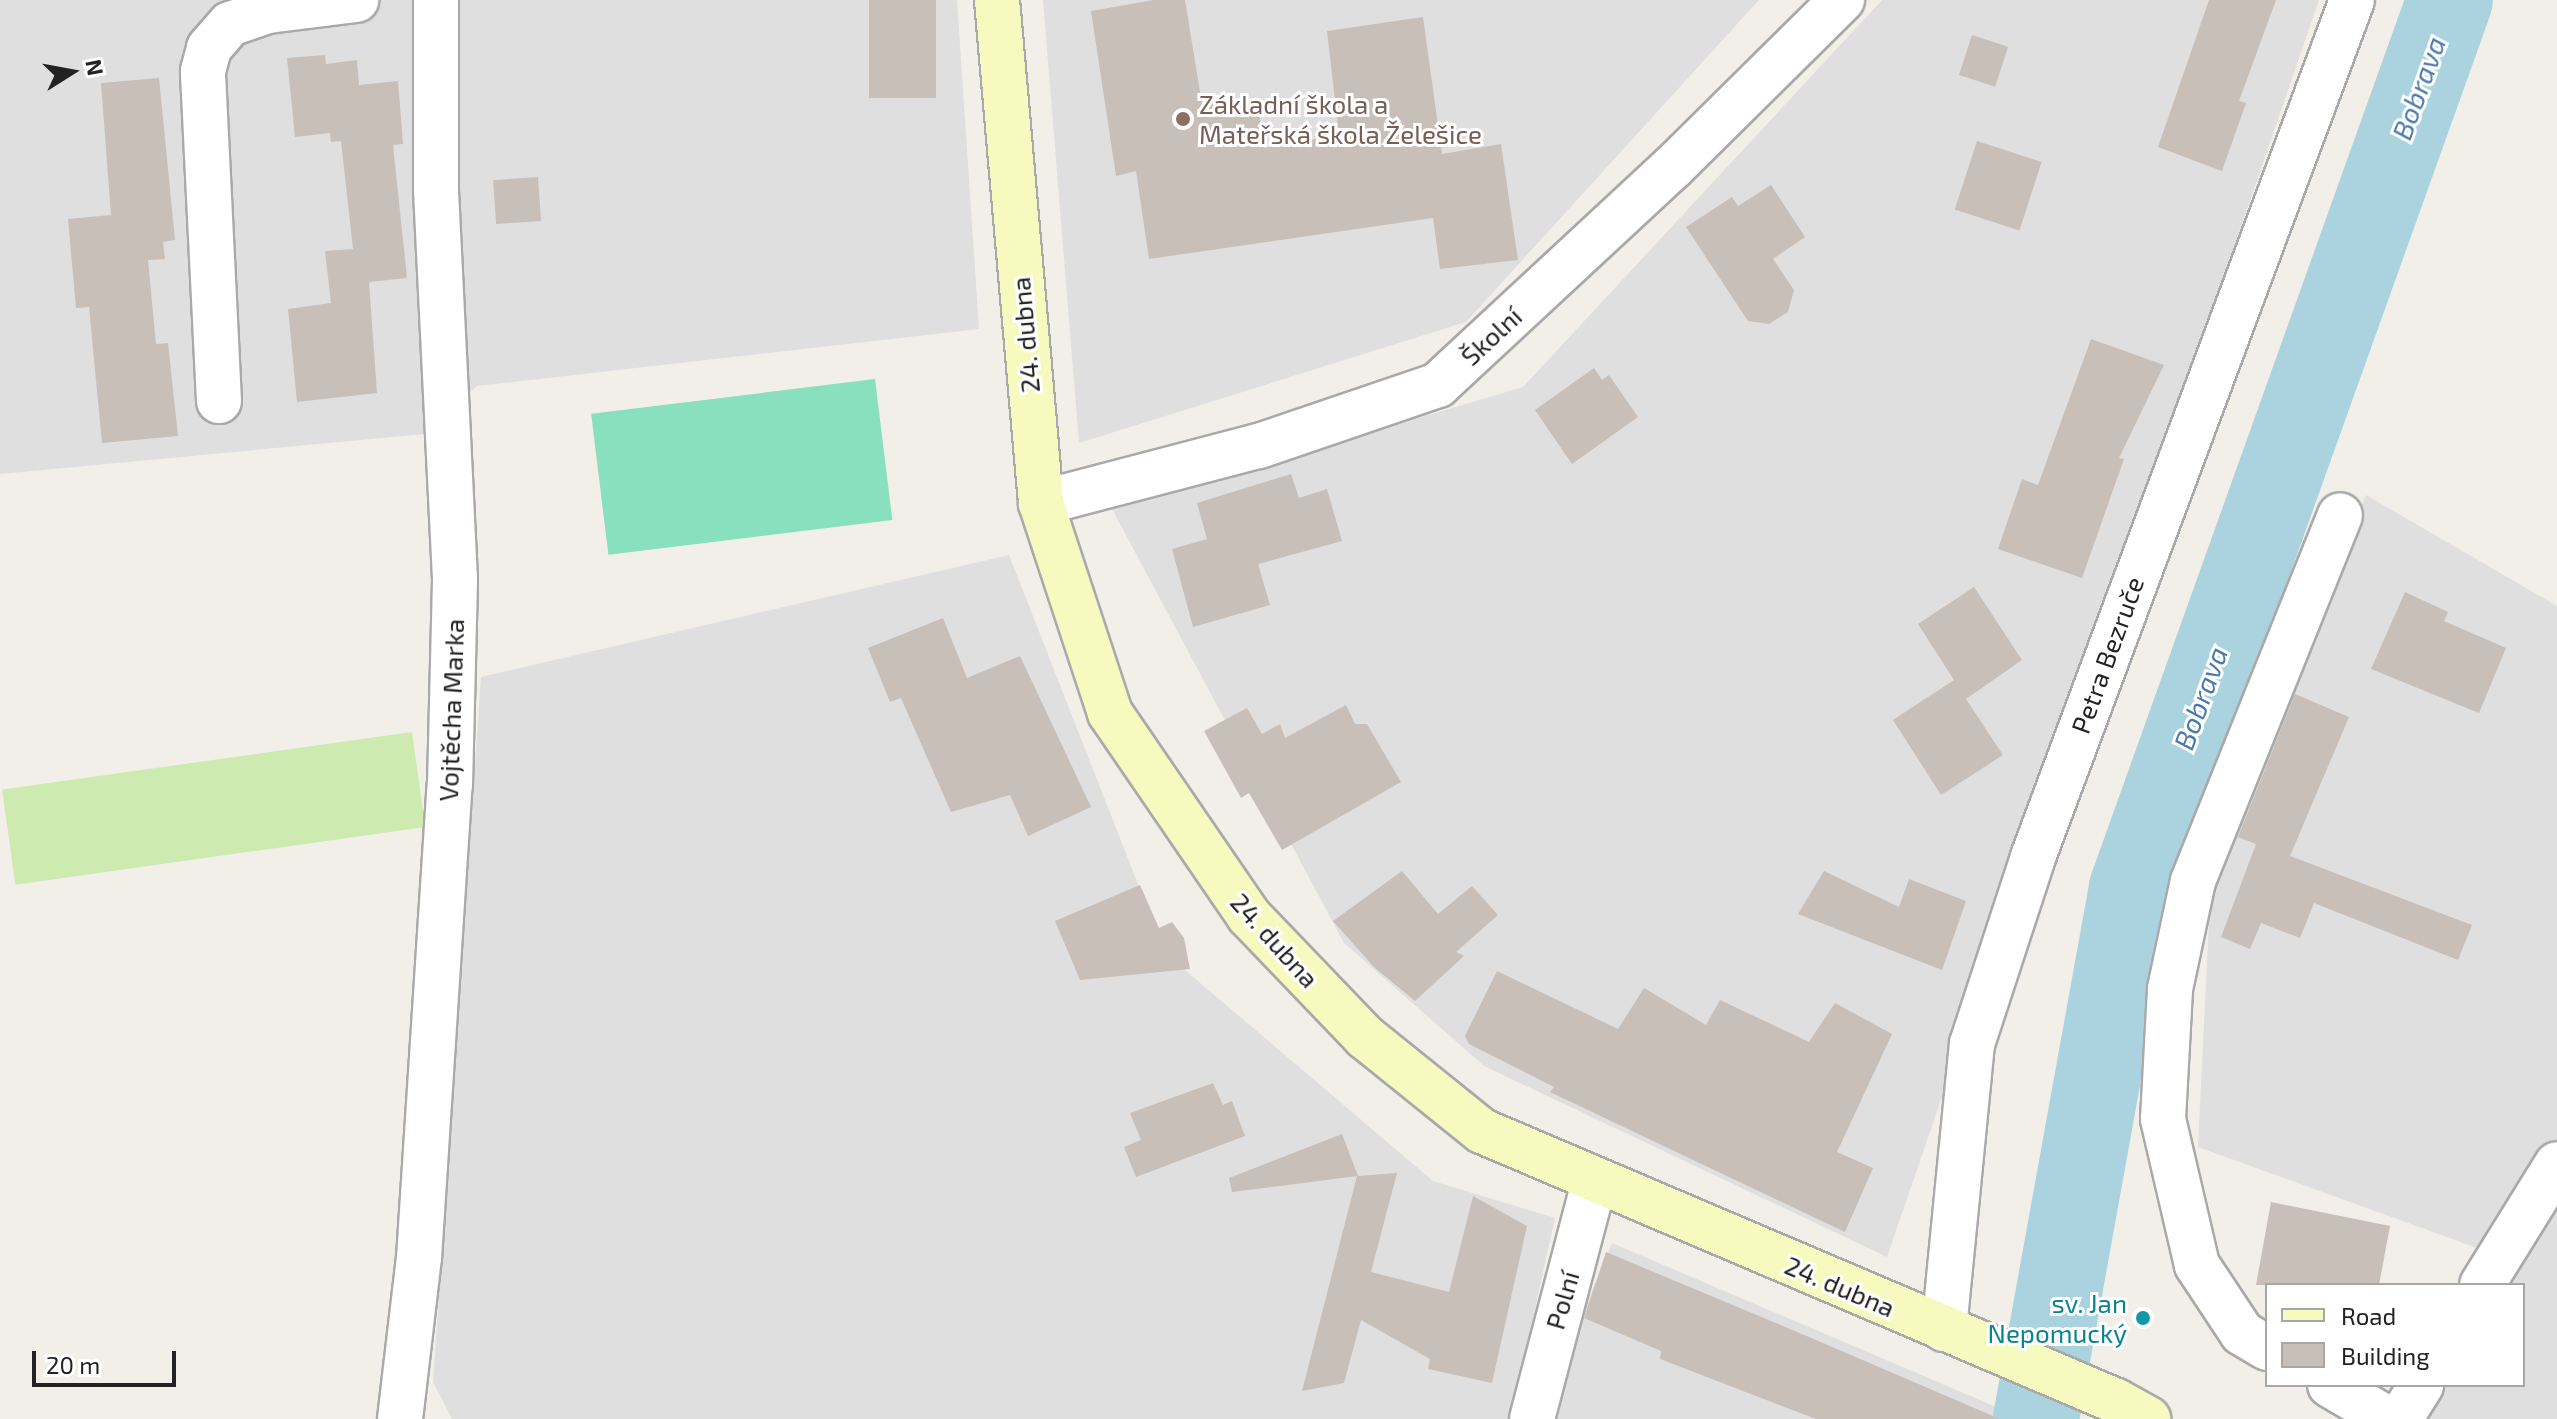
<!DOCTYPE html>
<meta charset="utf-8">
<style>
body{margin:0}
#map{position:relative;width:2557px;height:1419px;overflow:hidden;background:#f2efe9;font-family:"Exo 2",sans-serif}
div>[style]{position:absolute}
.residential>*{inset:0;background:#e0dfdf}
.grass>*{inset:0;background:#cdebb0;transform-origin:0 0}
.pitch>*{inset:0;background:#88e0be;transform-origin:0 0}
.river>*{height:86px;margin:-43px;padding:0 43px;transform-origin:43px;border-radius:43px;background:#aad3df}
.building>*{inset:0;background:#c7bfb8;transform-origin:0 0}
.roads{filter:drop-shadow(2px 0 #a9a9a9) drop-shadow(-2px 0 #a9a9a9) drop-shadow(0 2px #a9a9a9) drop-shadow(0 -2px #a9a9a9)}
.street>*{height:44px;margin:-22px;padding:0 22px;transform-origin:22px;border-radius:22px;background:#fff}
.secondary>*{height:44px;margin:-22px;padding:0 22px;transform-origin:22px;border-radius:22px;background:#f7fabf}
.dots>*{width:22px;height:22px;translate:-50% -50%;box-sizing:border-box;border:4px solid #fff;border-radius:50%}
span{translate:-50% -50%;white-space:nowrap;text-align:center;line-height:1.15;-webkit-text-stroke:6px #fff;paint-order:stroke}
.education-label{font-size:26px;color:#785e54}
.left{translate:0 -50%;text-align:left}
.street-label{font-size:26px;color:#222}
.culture-label{font-size:26px;color:#0d838f}
.right{translate:-100% -50%;text-align:right}
.water-label{font-size:28px;color:#4a7aab;font-style:italic}
.legend{position:absolute;left:2265px;top:1283px;width:260px;height:104px;box-sizing:border-box;background:#fff;border:2px solid #a7a7a7;margin:0;padding:10px 14px;list-style:none;font-size:24px;color:#222}
.legend li{display:flex;align-items:center;gap:16px;height:40px}
.legend b{width:40px;border:2px solid #a7a7a7}
.north{position:absolute;left:32px;top:32px;width:80px;height:80px;-webkit-text-stroke:6px #fff;paint-order:stroke;rotate:79deg;font-size:22px;font-weight:700;line-height:32px;text-align:center;color:#222}
.north::after{content:'';display:block;margin:auto;width:28px;height:36px;background:#222;clip-path:polygon(50% 0,100% 100%,50% 72%,0 100%)}
.scale{position:absolute;left:32px;top:1351px;width:144px;height:36px;box-sizing:border-box;border:4px solid #222;border-top:0;padding-left:10px;font-size:24px;line-height:28px;white-space:nowrap;color:#222;-webkit-text-stroke:6px #fff;paint-order:stroke}
</style>
<div id="map">
<div class="residential">
<div style="clip-path:polygon(0 0,957px 0,979px 329px,477px 386px,425px 434px,0 474px)"></div>
<div style="clip-path:polygon(1043px 0,1759px 0,1466px 322px,1079px 443px)"></div>
<div style="clip-path:polygon(1882px 0,2319px 0,1887px 1257px,1484px 1066px,1344px 943px,1112px 509px,1523px 387px)"></div>
<div style="clip-path:polygon(2366px 495px,2557px 606px,2557px 1419px,2427px 1419px,2446px 1385px,2523px 1385px,2523px 1285px,2501px 1285px,2513px 1261px,2198px 1147px,2211px 880px)"></div>
<div style="clip-path:polygon(1009px 555px,1165px 953px,1433px 1181px,1555px 1218px,1511px 1419px,452px 1419px,433px 1382px,481px 677px)"></div>
<div style="clip-path:polygon(1612px 1243px,2015px 1415px,2014px 1419px,1555px 1419px,1572px 1339px)"></div>
</div>
<div class="grass">
<div style="left:412px;top:732px;width:96px;height:414px;rotate:82deg"></div>
</div>
<div class="pitch">
<div style="left:875px;top:379px;width:142px;height:286px;rotate:83deg"></div>
</div>
<div class="river">
<div style="left:2036px;top:1419px;width:540px;rotate:-79.75deg"></div>
<div style="left:2132px;top:888px;width:943px;rotate:-70.3deg"></div>
</div>
<div class="building">
<div style="left:869px;top:0;width:67px;height:98px"></div>
<div style="clip-path:polygon(1154px 0,1185px 0,1202px 104px,1257px 98px,1264px 148px,1339px 135px,1327px 31px,1423px 17px,1442px 154px,1501px 144px,1518px 260px,1440px 269px,1433px 218px,1149px 259px,1136px 171px,1116px 176px,1091px 11px)"></div>
<div style="clip-path:polygon(2209px 0,2276px 0,2239px 101px,2246px 103px,2222px 171px,2158px 147px)"></div>
<div style="left:1972px;top:35px;width:38px;height:42px;rotate:18deg"></div>
<div style="clip-path:polygon(325px 55px,326px 64px,357px 60px,359px 85px,398px 81px,403px 144px,393px 145px,407px 278px,369px 282px,377px 393px,297px 402px,288px 309px,331px 303px,325px 251px,353px 249px,341px 141px,331px 142px,330px 133px,295px 137px,287px 58px)"></div>
<div style="clip-path:polygon(159px 78px,175px 240px,163px 242px,165px 259px,148px 260px,156px 344px,168px 343px,178px 436px,102px 443px,89px 307px,76px 308px,68px 219px,111px 215px,101px 83px)"></div>
<div style="left:1977px;top:141px;width:68px;height:72px;rotate:18deg"></div>
<div style="left:538px;top:177px;width:44px;height:45px;rotate:86deg"></div>
<div style="clip-path:polygon(1771px 185px,1805px 237px,1773px 259px,1794px 290px,1788px 312px,1769px 324px,1748px 321px,1686px 227px,1732px 197px,1738px 206px)"></div>
<div style="clip-path:polygon(2091px 339px,2164px 365px,2119px 458px,2124px 459px,2082px 578px,1998px 549px,2022px 479px,2038px 485px)"></div>
<div style="clip-path:polygon(1594px 368px,1602px 380px,1609px 375px,1638px 417px,1572px 464px,1535px 410px)"></div>
<div style="clip-path:polygon(1291px 474px,1299px 498px,1327px 489px,1342px 541px,1258px 564px,1270px 605px,1193px 627px,1172px 549px,1207px 539px,1197px 503px)"></div>
<div style="clip-path:polygon(1974px 587px,2022px 660px,1966px 699px,2003px 755px,1941px 795px,1893px 720px,1954px 680px,1918px 624px)"></div>
<div style="clip-path:polygon(2405px 592px,2448px 612px,2444px 621px,2506px 648px,2479px 713px,2371px 669px)"></div>
<div style="clip-path:polygon(943px 618px,967px 678px,1020px 656px,1091px 807px,1028px 836px,1010px 795px,951px 812px,901px 698px,890px 702px,868px 648px)"></div>
<div style="clip-path:polygon(2295px 694px,2349px 717px,2290px 856px,2472px 925px,2458px 960px,2314px 903px,2300px 938px,2261px 923px,2250px 949px,2221px 937px,2256px 844px,2238px 837px)"></div>
<div style="clip-path:polygon(1346px 705px,1355px 724px,1367px 724px,1401px 782px,1282px 850px,1249px 793px,1241px 798px,1204px 731px,1247px 708px,1262px 734px,1280px 724px,1285px 738px)"></div>
<div style="clip-path:polygon(1402px 871px,1438px 914px,1472px 886px,1498px 915px,1456px 952px,1464px 956px,1415px 1001px,1374px 967px,1333px 921px)"></div>
<div style="clip-path:polygon(1824px 871px,1899px 907px,1909px 879px,1966px 901px,1942px 970px,1798px 914px)"></div>
<div style="clip-path:polygon(1140px 885px,1159px 928px,1172px 922px,1184px 938px,1190px 969px,1080px 980px,1055px 921px)"></div>
<div style="clip-path:polygon(1497px 971px,1618px 1029px,1644px 988px,1706px 1025px,1720px 1000px,1809px 1042px,1835px 1003px,1892px 1034px,1837px 1152px,1873px 1168px,1845px 1232px,1550px 1092px,1554px 1087px,1469px 1044px,1465px 1036px)"></div>
<div style="clip-path:polygon(1213px 1083px,1223px 1105px,1232px 1101px,1245px 1136px,1136px 1177px,1124px 1147px,1141px 1140px,1130px 1113px)"></div>
<div style="clip-path:polygon(1342px 1134px,1358px 1176px,1397px 1173px,1371px 1272px,1449px 1292px,1473px 1196px,1527px 1226px,1492px 1383px,1428px 1369px,1430px 1359px,1361px 1320px,1344px 1383px,1302px 1391px,1357px 1176px,1232px 1192px,1229px 1178px)"></div>
<div style="clip-path:polygon(2271px 1202px,2390px 1226px,2379px 1285px,2256px 1285px)"></div>
<div style="clip-path:polygon(1606px 1252px,1809px 1337px,2000px 1419px,1816px 1419px,1660px 1359px,1661px 1351px,1584px 1318px)"></div>
</div>
<div class="roads">
<div class="street">
<div style="left:219px;top:401px;width:330px;rotate:-92.8deg"></div>
<div style="left:203px;top:71px;width:24px;rotate:-75deg"></div>
<div style="left:209px;top:48px;width:32px;rotate:-49deg"></div>
<div style="left:230px;top:24px;width:40px;rotate:-18.9deg"></div>
<div style="left:268px;top:11px;width:89px;rotate:-7.1deg"></div>
<div style="left:1041px;top:503px;width:225px;rotate:-14.7deg"></div>
<div style="left:1259px;top:446px;width:189px;rotate:-18.8deg"></div>
<div style="left:1438px;top:385px;width:321px;rotate:-42.9deg"></div>
<div style="left:1673px;top:167px;width:238px;rotate:-44.7deg"></div>
<div style="left:2482px;top:1285px;width:142px;rotate:-58.2deg"></div>
<div style="left:1944px;top:1329px;width:286px;rotate:-84.4deg"></div>
<div style="left:1972px;top:1044px;width:197px;rotate:-71.9deg"></div>
<div style="left:2033px;top:857px;width:914px;rotate:-69.58deg"></div>
<div style="left:2267px;top:1348px;width:29px;rotate:-149deg"></div>
<div style="left:2242px;top:1333px;width:82px;rotate:-123.5deg"></div>
<div style="left:2197px;top:1265px;width:150px;rotate:-103.1deg"></div>
<div style="left:2163px;top:1119px;width:130px;rotate:-86.9deg"></div>
<div style="left:2170px;top:989px;width:110px;rotate:-78deg"></div>
<div style="left:2193px;top:881px;width:394px;rotate:-68.1deg"></div>
<div style="left:2330px;top:1385px;width:67px;rotate:30.4deg"></div>
<div style="left:400px;top:1419px;width:162px;rotate:-83.3deg"></div>
<div style="left:419px;top:1258px;width:474px;rotate:-86.3deg"></div>
<div style="left:450px;top:785px;width:206px;rotate:-88.6deg"></div>
<div style="left:455px;top:579px;width:389px;rotate:-92.8deg"></div>
<div style="left:436px;top:190px;width:190px;rotate:-90deg"></div>
<div style="left:1532px;top:1419px;width:244px;rotate:-75.3deg"></div>
<div style="left:2400px;top:1419px;width:40px;rotate:-58deg"></div>
</div>
<div class="secondary">
<div style="left:997px;top:0;width:505px;rotate:85deg"></div>
<div style="left:1041px;top:503px;width:221px;rotate:71.8deg"></div>
<div style="left:1110px;top:713px;width:246px;rotate:55.6deg"></div>
<div style="left:1249px;top:916px;width:168px;rotate:46.2deg"></div>
<div style="left:1365px;top:1037px;width:150px;rotate:38.8deg"></div>
<div style="left:1482px;top:1131px;width:689px;rotate:23.07deg"></div>
<div style="left:2116px;top:1401px;width:37px;rotate:29deg"></div>
</div>
</div>
<div class="dots">
<div style="left:1183px;top:119px;background:#8d6e63"></div>
<div style="left:2143px;top:1318px;background:#0f9aa8"></div>
</div>
<div class="education-label">
<span class="left" style="left:1199px;top:119px">Základní škola a<br>Mateřská škola Želešice</span>
</div>
<div class="street-label">
<span style="left:1025px;top:335px;rotate:-95deg">24. dubna</span>
<span style="left:1491px;top:336px;rotate:-43deg">Školní</span>
<span style="left:2107px;top:655px;rotate:-70deg">Petra Bezruče</span>
<span style="left:451px;top:710px;rotate:-88deg">Vojtěcha Marka</span>
<span style="left:1275px;top:940px;rotate:48deg">24. dubna</span>
<span style="left:1840px;top:1286px;rotate:23deg">24. dubna</span>
<span style="left:1562px;top:1300px;rotate:-74deg">Polní</span>
</div>
<div class="culture-label">
<span class="right" style="left:2127px;top:1318px">sv. Jan<br>Nepomucký</span>
</div>
<div class="water-label">
<span style="left:2418px;top:88px;rotate:-70deg">Bobrava</span>
<span style="left:2200px;top:698px;rotate:-70deg">Bobrava</span>
</div>
<ul class="legend">
<li><b style="height:10px;background:#f7fabf"></b>Road</li>
<li><b style="height:22px;background:#c7bfb8"></b>Building</li>
</ul>
<div class="north">N</div>
<div class="scale">20 m</div>
</div>
